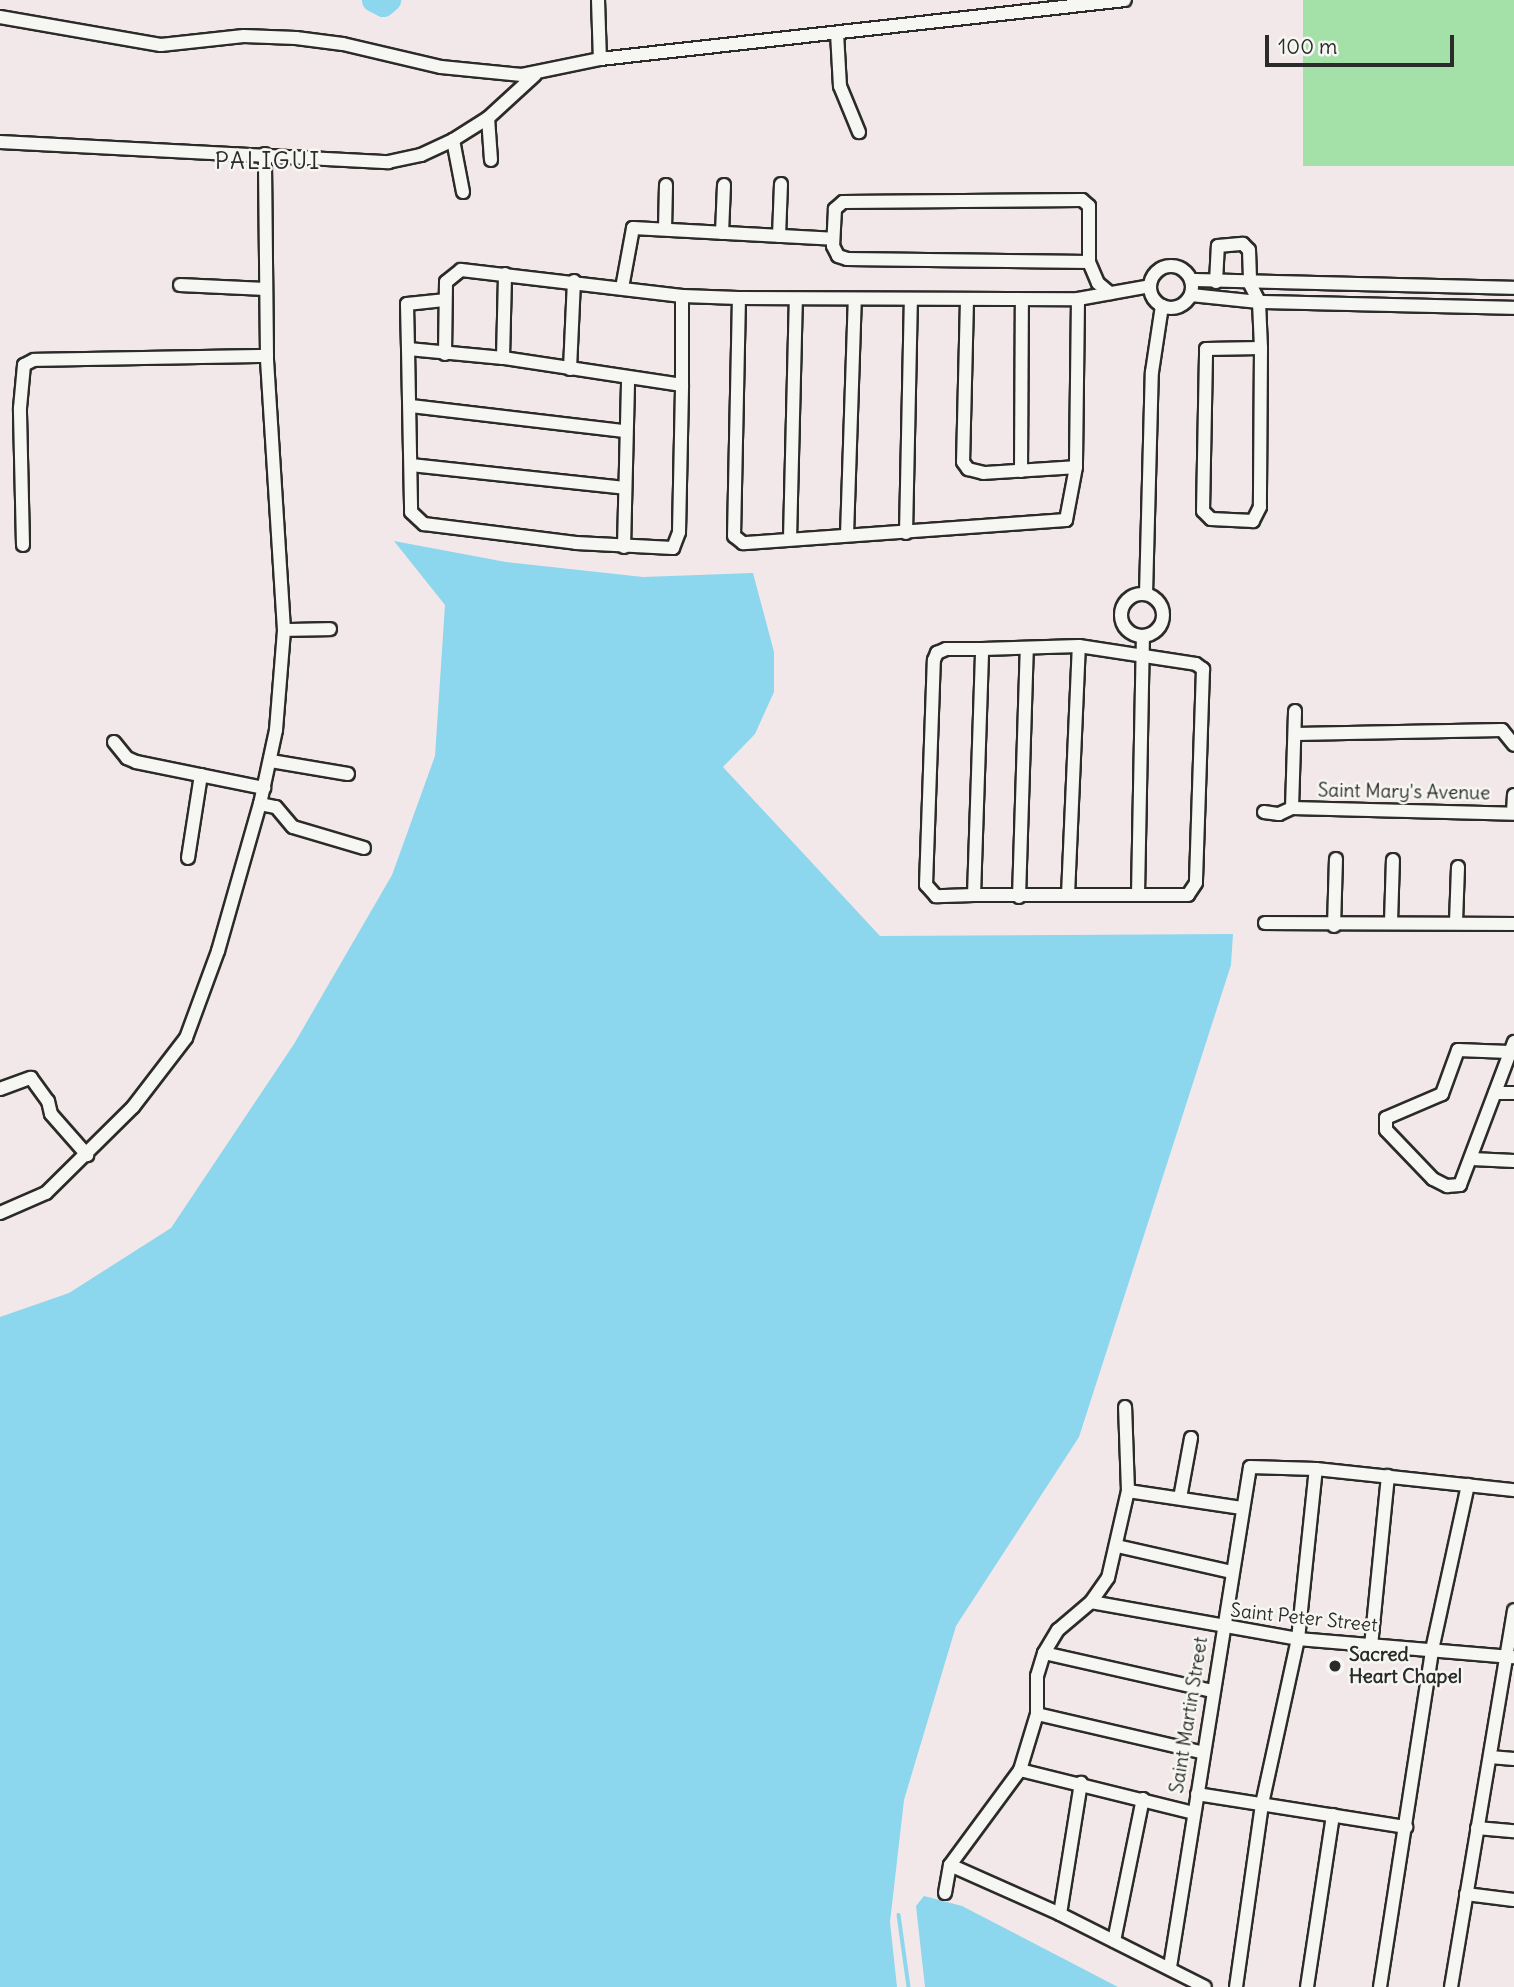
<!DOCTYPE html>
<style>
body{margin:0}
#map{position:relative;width:1514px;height:1987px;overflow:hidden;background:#f3e8e9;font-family:Delius,sans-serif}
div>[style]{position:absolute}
.green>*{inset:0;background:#a3e1a9;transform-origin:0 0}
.water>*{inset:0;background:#8cd6ee}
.stream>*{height:3.5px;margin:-1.75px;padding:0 1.75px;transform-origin:1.75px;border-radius:1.75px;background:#8cd6ee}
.river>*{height:23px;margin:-11.5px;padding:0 11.5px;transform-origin:11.5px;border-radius:11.5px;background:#8cd6ee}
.roads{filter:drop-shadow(2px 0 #2b2b2b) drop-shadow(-2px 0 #2b2b2b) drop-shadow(0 2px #2b2b2b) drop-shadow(0 -2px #2b2b2b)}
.minor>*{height:12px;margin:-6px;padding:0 6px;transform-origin:6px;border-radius:6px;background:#f6f6f2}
.minor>.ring{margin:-6px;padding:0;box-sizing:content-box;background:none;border:12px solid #f6f6f2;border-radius:50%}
.dots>*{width:19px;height:19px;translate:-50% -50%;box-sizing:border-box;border:4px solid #f6f6f2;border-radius:50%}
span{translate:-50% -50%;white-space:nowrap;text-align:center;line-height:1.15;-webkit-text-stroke:5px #f6f6f2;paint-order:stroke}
.street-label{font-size:19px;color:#2b2b2b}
.poi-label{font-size:19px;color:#2b2b2b;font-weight:700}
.left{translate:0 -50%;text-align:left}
.quarter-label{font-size:23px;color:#2b2b2b;letter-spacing:2px}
.scale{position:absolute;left:1265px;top:35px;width:189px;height:32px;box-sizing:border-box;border:4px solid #2b2b2b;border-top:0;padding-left:9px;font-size:21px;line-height:24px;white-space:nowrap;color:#2b2b2b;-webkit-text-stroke:5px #f6f6f2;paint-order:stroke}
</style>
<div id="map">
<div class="green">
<div style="left:1303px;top:0;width:211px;height:166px"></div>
</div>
<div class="water">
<div style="clip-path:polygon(394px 541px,506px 562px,643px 577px,753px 573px,774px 652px,774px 692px,755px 734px,723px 767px,880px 936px,1233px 934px,1231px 965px,1079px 1437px,956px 1626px,904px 1800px,890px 1922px,897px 1987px,0 1987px,0 1317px,69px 1293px,171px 1228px,294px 1044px,392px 875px,435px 756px,445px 605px)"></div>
<div style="clip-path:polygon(924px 1896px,962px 1906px,1118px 1987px,925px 1987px,916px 1906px)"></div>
</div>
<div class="stream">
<div style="left:899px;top:1915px;width:73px;rotate:82.1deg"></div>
</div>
<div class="river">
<div style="left:373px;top:0;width:11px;rotate:27deg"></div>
<div style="left:383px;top:5px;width:8px;rotate:-40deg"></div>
</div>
<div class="roads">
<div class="minor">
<div style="left:598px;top:0;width:59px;rotate:88.1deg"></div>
<div style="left:0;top:17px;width:163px;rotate:9.9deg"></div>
<div style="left:161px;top:45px;width:83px;rotate:-6.2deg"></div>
<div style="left:244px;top:36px;width:52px;rotate:2.2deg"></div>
<div style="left:296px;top:38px;width:47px;rotate:7.3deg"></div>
<div style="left:343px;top:44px;width:101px;rotate:13.2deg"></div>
<div style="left:441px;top:67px;width:81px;rotate:5.6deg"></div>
<div style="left:522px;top:75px;width:80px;rotate:-11.6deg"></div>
<div style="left:600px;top:59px;width:528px;rotate:-6.41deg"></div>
<div style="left:837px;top:33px;width:53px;rotate:86.8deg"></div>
<div style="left:840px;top:86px;width:50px;rotate:67.6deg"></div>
<div style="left:488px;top:118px;width:42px;rotate:85.9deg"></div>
<div style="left:453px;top:140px;width:53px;rotate:79.1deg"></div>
<div style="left:0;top:142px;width:389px;rotate:3deg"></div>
<div style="left:388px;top:162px;width:34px;rotate:-12deg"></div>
<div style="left:421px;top:155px;width:35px;rotate:-25deg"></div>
<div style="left:453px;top:140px;width:41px;rotate:-32.2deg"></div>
<div style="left:488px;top:118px;width:64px;rotate:-42.5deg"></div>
<div style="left:665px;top:229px;width:44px;rotate:-88.7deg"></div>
<div style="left:722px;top:233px;width:48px;rotate:-87.6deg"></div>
<div style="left:779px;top:236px;width:52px;rotate:-87.8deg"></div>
<div style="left:1089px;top:262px;width:56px;rotate:-90deg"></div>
<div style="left:1089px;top:206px;width:9px;rotate:-139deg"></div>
<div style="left:1082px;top:200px;width:239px;rotate:179.5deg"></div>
<div style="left:843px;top:202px;width:11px;rotate:139deg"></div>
<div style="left:835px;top:209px;width:37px;rotate:93deg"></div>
<div style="left:833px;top:246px;width:11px;rotate:63deg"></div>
<div style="left:838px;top:256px;width:9px;rotate:18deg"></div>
<div style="left:847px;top:259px;width:242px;rotate:0.7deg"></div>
<div style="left:1089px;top:262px;width:23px;rotate:67deg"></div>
<div style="left:1098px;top:283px;width:16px;rotate:40deg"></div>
<div class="ring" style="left:1150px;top:266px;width:30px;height:30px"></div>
<div style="left:1191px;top:280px;width:323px;rotate:1.4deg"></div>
<div style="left:1216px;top:282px;width:36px;rotate:-87deg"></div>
<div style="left:1218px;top:246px;width:25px;rotate:-5deg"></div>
<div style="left:1243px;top:244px;width:8px;rotate:45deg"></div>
<div style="left:1249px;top:250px;width:34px;rotate:88deg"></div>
<div style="left:1250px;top:284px;width:20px;rotate:63deg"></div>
<div style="left:1259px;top:302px;width:46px;rotate:87.5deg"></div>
<div style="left:1261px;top:348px;width:159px;rotate:90.4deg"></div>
<div style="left:1260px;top:507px;width:16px;rotate:117deg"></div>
<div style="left:1253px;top:521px;width:42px;rotate:-177.3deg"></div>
<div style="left:1211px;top:519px;width:11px;rotate:-135deg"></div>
<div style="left:1203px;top:511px;width:162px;rotate:-88.9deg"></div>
<div style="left:1206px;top:349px;width:55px;rotate:-1deg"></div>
<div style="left:180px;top:285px;width:85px;rotate:2.7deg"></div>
<div style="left:622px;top:288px;width:61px;rotate:-79.6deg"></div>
<div style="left:633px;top:228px;width:200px;rotate:3.1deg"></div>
<div style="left:1191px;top:295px;width:68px;rotate:5.9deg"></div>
<div style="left:1259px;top:302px;width:255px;rotate:1.3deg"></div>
<div style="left:1078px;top:299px;width:168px;rotate:90.7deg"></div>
<div style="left:1076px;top:467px;width:54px;rotate:100.7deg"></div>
<div style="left:1066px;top:520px;width:324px;rotate:175.9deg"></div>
<div style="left:743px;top:543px;width:11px;rotate:-142deg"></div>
<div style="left:734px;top:536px;width:238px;rotate:-88.8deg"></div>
<div style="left:739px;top:298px;width:339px;rotate:0.2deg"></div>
<div style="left:1078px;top:299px;width:73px;rotate:-10.2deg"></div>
<div style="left:967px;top:300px;width:162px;rotate:91.4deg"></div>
<div style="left:963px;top:462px;width:9px;rotate:54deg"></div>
<div style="left:968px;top:469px;width:16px;rotate:14deg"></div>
<div style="left:984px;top:473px;width:92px;rotate:-3.7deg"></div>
<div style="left:408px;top:349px;width:45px;rotate:-91.3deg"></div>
<div style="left:407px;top:304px;width:37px;rotate:-6deg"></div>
<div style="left:445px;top:354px;width:72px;rotate:-89.2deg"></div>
<div style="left:446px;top:282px;width:19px;rotate:-39deg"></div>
<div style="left:461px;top:270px;width:223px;rotate:6.7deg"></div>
<div style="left:503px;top:358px;width:84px;rotate:-88.6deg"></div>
<div style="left:570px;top:369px;width:88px;rotate:-87.4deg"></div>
<div style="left:682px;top:385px;width:181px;rotate:-171.4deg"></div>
<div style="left:503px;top:358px;width:95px;rotate:-174.6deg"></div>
<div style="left:408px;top:349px;width:163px;rotate:88.9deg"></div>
<div style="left:411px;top:512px;width:18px;rotate:43deg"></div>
<div style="left:424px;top:524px;width:153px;rotate:7.1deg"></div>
<div style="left:576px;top:543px;width:97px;rotate:3deg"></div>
<div style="left:673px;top:548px;width:17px;rotate:-69deg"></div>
<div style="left:679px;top:532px;width:147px;rotate:-88.8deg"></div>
<div style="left:682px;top:385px;width:89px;rotate:-90deg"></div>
<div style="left:682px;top:296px;width:57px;rotate:2deg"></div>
<div style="left:411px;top:406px;width:215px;rotate:6.7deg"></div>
<div style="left:411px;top:465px;width:215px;rotate:6.1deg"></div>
<div style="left:1021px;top:471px;width:171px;rotate:-89.7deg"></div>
<div style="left:906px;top:533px;width:232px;rotate:-88.8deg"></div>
<div style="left:847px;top:535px;width:235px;rotate:-88.1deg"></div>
<div style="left:790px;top:539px;width:240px;rotate:-88.6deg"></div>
<div style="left:23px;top:545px;width:137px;rotate:-91.3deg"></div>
<div style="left:20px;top:408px;width:43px;rotate:-84.7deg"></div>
<div style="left:24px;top:365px;width:11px;rotate:-27deg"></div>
<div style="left:34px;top:360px;width:233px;rotate:-1deg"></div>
<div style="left:624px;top:547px;width:169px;rotate:-88.6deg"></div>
<div class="ring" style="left:1121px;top:594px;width:30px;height:30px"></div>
<div style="left:1146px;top:594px;width:222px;rotate:-88.5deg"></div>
<div style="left:1152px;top:372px;width:67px;rotate:-81.4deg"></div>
<div style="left:284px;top:630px;width:46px;rotate:-1.2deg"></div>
<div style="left:1079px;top:646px;width:118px;rotate:8.7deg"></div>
<div style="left:1196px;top:664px;width:9px;rotate:36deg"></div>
<div style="left:1203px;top:669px;width:214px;rotate:91.9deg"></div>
<div style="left:1196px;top:883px;width:14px;rotate:124deg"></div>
<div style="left:1188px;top:895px;width:214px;rotate:180deg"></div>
<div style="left:974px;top:895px;width:246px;rotate:-88.1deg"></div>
<div style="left:982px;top:649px;width:97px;rotate:-1.8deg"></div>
<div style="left:1296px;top:734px;width:206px;rotate:-1.1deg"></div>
<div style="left:1502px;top:730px;width:19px;rotate:51deg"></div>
<div style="left:114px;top:742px;width:21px;rotate:51deg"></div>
<div style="left:127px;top:758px;width:10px;rotate:24deg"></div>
<div style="left:136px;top:762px;width:131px;rotate:11.5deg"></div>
<div style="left:271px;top:761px;width:78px;rotate:9.6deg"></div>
<div style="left:260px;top:804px;width:16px;rotate:11deg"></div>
<div style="left:276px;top:807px;width:26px;rotate:50deg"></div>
<div style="left:293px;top:827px;width:74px;rotate:16.5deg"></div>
<div style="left:1292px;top:808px;width:97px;rotate:-88.2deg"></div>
<div style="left:1264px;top:812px;width:15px;rotate:8deg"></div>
<div style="left:1279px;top:814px;width:14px;rotate:-25deg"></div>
<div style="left:1292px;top:808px;width:222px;rotate:1.5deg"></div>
<div style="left:1513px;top:813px;width:18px;rotate:-87deg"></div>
<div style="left:188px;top:858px;width:84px;rotate:-81.1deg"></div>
<div style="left:1138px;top:894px;width:258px;rotate:-88.9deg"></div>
<div style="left:974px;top:895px;width:38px;rotate:178deg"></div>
<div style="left:936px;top:896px;width:15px;rotate:-132deg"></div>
<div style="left:926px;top:885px;width:225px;rotate:-88deg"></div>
<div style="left:934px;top:660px;width:8px;rotate:-67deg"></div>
<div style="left:937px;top:653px;width:10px;rotate:-24deg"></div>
<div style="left:946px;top:649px;width:36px"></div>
<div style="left:1068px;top:895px;width:249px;rotate:-87.5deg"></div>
<div style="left:1019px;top:897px;width:249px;rotate:-88.2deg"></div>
<div style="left:1391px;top:922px;width:62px;rotate:-88.2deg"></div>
<div style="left:1456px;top:922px;width:55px;rotate:-87.9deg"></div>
<div style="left:1265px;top:923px;width:249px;rotate:0.2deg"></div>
<div style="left:1334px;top:926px;width:67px;rotate:-88.3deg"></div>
<div style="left:1509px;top:1052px;width:51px;rotate:-177.8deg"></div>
<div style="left:1458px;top:1050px;width:47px;rotate:110deg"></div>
<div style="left:1442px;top:1094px;width:61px;rotate:156.8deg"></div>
<div style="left:1386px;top:1118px;width:12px;rotate:90deg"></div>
<div style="left:1386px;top:1130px;width:68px;rotate:46.2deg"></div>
<div style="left:1433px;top:1179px;width:16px;rotate:27deg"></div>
<div style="left:1447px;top:1186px;width:13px;rotate:-4deg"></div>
<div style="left:1460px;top:1185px;width:153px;rotate:-69.3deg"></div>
<div style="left:0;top:1089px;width:33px;rotate:-20deg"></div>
<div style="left:31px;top:1078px;width:29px;rotate:54deg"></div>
<div style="left:48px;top:1101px;width:13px;rotate:77deg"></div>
<div style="left:51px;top:1114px;width:55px;rotate:48.7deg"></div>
<div style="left:1495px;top:1093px;width:19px"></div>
<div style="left:1472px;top:1159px;width:42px;rotate:2.7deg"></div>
<div style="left:0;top:1213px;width:50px;rotate:-23.5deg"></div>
<div style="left:46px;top:1193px;width:122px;rotate:-44.7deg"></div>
<div style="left:133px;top:1107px;width:87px;rotate:-52.5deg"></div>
<div style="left:186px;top:1038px;width:93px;rotate:-69.8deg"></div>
<div style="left:218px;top:951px;width:153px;rotate:-74.1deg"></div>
<div style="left:260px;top:804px;width:76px;rotate:-77.8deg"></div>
<div style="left:276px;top:730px;width:100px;rotate:-85.4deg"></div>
<div style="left:284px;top:630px;width:275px;rotate:-93.6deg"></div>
<div style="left:267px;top:356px;width:202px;rotate:-90.6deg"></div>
<div style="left:1128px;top:1491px;width:115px;rotate:8.5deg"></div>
<div style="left:1180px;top:1498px;width:61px;rotate:-79.6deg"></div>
<div style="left:1117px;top:1546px;width:117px;rotate:12.8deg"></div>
<div style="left:1091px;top:1602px;width:210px;rotate:10.1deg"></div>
<div style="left:1298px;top:1639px;width:217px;rotate:4.8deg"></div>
<div style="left:1371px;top:1646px;width:171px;rotate:-84.3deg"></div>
<div style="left:1044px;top:1653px;width:173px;rotate:12.7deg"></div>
<div style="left:1037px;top:1714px;width:171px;rotate:13.1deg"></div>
<div style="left:1490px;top:1757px;width:24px;rotate:5deg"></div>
<div style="left:1020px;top:1770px;width:179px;rotate:13.9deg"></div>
<div style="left:1197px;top:1794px;width:212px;rotate:9deg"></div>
<div style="left:1477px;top:1828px;width:37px;rotate:5deg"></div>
<div style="left:950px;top:1865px;width:120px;rotate:24deg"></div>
<div style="left:1060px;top:1914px;width:162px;rotate:26.7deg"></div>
<div style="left:945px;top:1893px;width:28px;rotate:-80deg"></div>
<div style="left:950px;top:1865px;width:118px;rotate:-53.6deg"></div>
<div style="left:1020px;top:1770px;width:59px;rotate:-73.1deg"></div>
<div style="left:1037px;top:1714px;width:38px;rotate:-90deg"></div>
<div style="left:1037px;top:1676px;width:24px;rotate:-73deg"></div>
<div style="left:1044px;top:1653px;width:27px;rotate:-59deg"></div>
<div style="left:1058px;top:1630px;width:43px;rotate:-40.3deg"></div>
<div style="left:1091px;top:1602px;width:29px;rotate:-55deg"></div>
<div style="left:1108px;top:1578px;width:89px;rotate:-77.1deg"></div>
<div style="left:1128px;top:1491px;width:84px;rotate:-92deg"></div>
<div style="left:1466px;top:1894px;width:48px;rotate:7.1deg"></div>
<div style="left:1060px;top:1914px;width:133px;rotate:-80.9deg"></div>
<div style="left:1114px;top:1941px;width:145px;rotate:-78.5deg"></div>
<div style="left:1170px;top:1967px;width:506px;rotate:-80.91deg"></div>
<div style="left:1250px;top:1467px;width:66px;rotate:1.7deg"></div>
<div style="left:1316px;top:1469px;width:199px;rotate:6.1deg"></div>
<div style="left:1236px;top:1987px;width:185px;rotate:-81.9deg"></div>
<div style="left:1262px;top:1804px;width:169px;rotate:-77.7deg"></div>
<div style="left:1298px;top:1639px;width:171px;rotate:-84deg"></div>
<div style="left:1307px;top:1987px;width:174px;rotate:-81.4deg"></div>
<div style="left:1380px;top:1987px;width:341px;rotate:-81.2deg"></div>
<div style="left:1432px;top:1650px;width:169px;rotate:-77.7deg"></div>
<div style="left:1451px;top:1987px;width:382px;rotate:-80.5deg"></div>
</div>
</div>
<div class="dots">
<div style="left:1335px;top:1666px;background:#2b2b2b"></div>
</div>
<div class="street-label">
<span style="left:1404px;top:792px;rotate:1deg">Saint Mary's Avenue</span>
<span style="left:1304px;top:1618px;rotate:6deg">Saint Peter Street</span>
<span style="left:1189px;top:1715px;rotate:-81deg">Saint Martin Street</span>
</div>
<div class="poi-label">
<span class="left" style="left:1349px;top:1666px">Sacred<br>Heart Chapel</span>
</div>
<div class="quarter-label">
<span style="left:268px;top:161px">PALIGUI</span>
</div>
<div class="scale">100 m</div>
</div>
